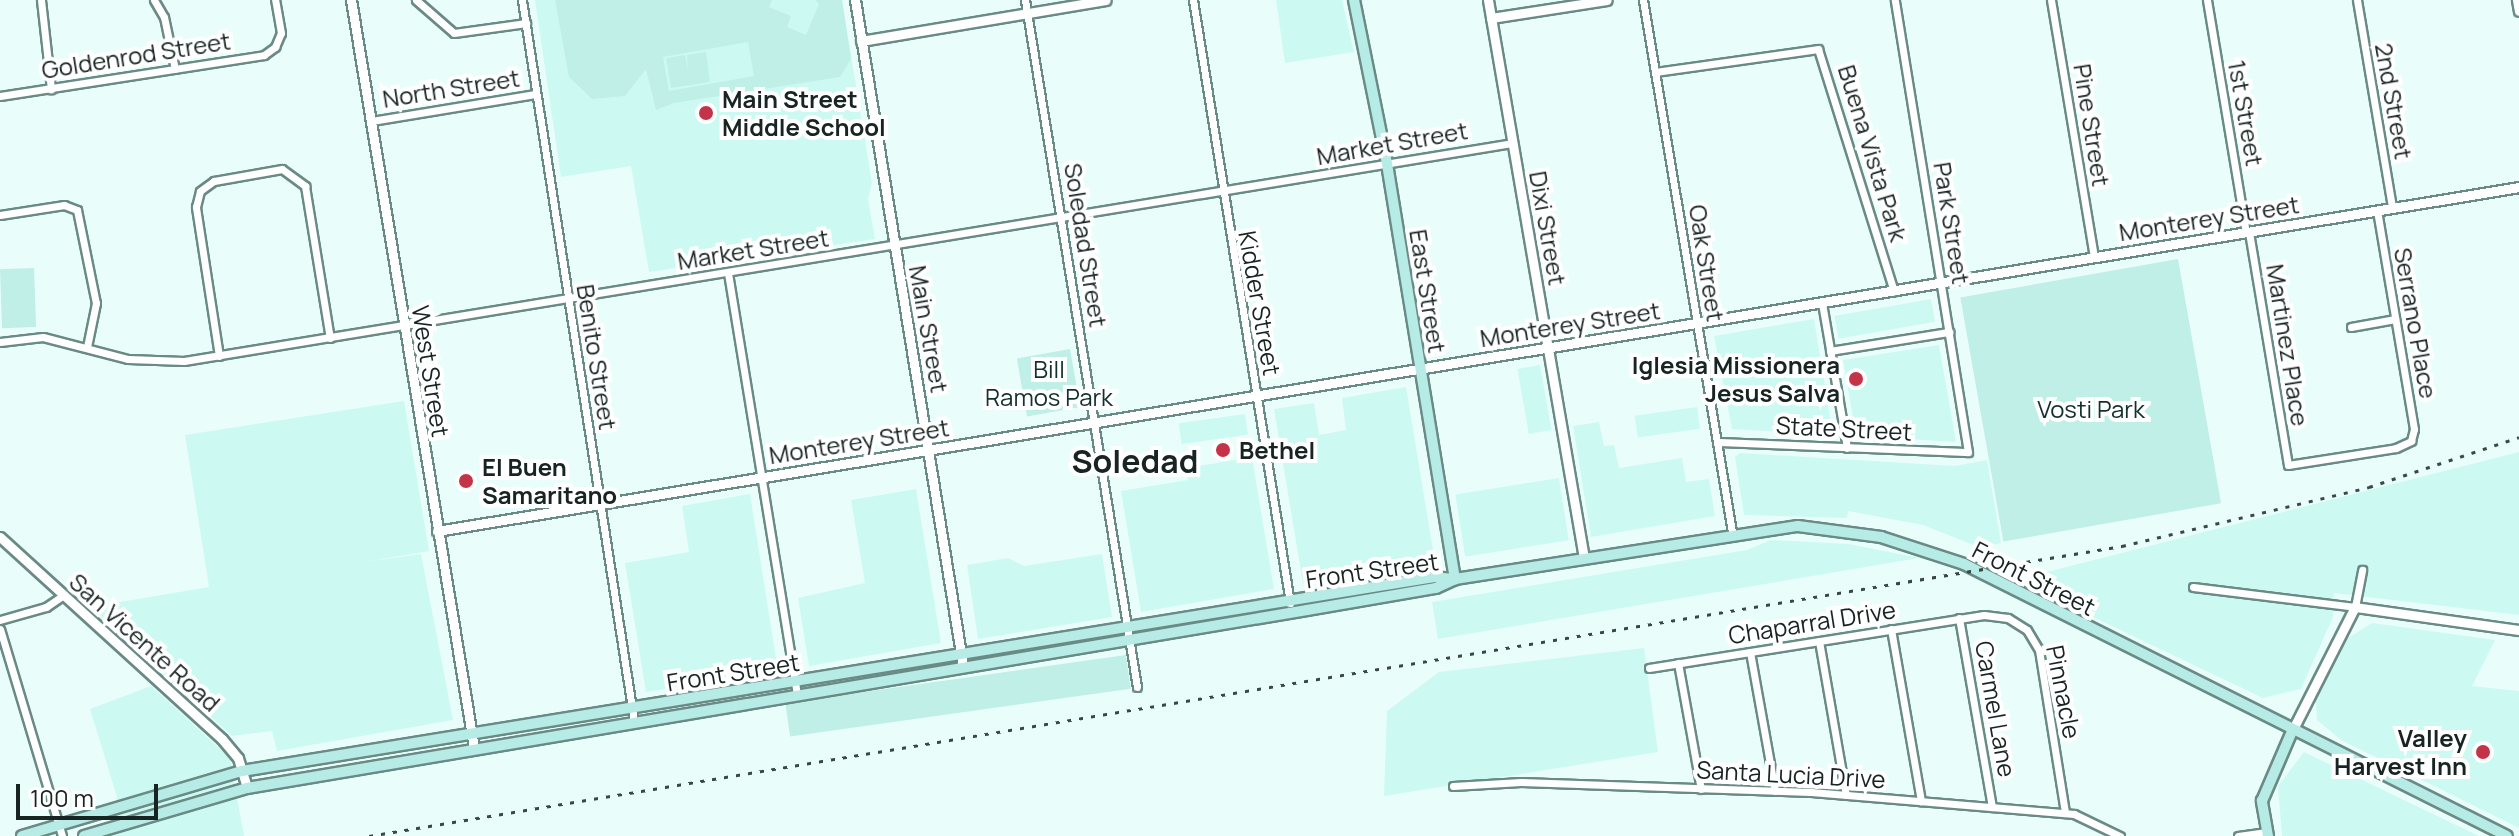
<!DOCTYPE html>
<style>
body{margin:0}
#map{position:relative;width:2519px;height:836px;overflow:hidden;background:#e9fefa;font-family:Manrope,sans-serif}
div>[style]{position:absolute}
.built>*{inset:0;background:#ccfaf2;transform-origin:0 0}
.green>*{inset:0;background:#bfefe7;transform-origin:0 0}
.roads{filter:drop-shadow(2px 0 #6a8a85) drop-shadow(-2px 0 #6a8a85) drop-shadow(0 2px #6a8a85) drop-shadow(0 -2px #6a8a85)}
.minor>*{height:7px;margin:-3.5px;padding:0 3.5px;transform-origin:3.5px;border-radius:3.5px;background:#fff}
.tertiary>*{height:9px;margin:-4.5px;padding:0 4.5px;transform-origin:4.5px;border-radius:4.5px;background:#fff}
.secondary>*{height:10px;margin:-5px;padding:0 5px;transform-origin:5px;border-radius:5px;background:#b6ebe6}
.rail>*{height:3px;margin-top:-1.5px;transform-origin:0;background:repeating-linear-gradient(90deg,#394745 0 4px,transparent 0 12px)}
.dots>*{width:22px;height:22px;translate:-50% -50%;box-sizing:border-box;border:4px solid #fff;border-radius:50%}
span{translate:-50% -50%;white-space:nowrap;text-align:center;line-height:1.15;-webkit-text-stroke:8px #fff;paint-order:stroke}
.street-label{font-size:24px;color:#172422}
.poi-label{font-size:24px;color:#172422;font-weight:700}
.left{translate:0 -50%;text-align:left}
.right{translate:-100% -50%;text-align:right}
.park-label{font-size:24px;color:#12312d}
.district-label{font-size:32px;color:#172422;font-weight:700}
.scale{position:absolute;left:16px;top:784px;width:142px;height:36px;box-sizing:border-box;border:4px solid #172422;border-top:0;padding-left:10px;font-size:24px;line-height:28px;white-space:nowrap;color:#172422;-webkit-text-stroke:6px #fff;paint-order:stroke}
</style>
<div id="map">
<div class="built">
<div style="clip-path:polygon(535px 0,842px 0,872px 183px,868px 199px,875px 239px,649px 272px,631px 166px,561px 177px)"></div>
<div style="clip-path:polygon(1276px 0,1342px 0,1354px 52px,1285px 63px)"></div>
<div style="left:1931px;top:299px;width:23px;height:98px;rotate:80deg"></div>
<div style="clip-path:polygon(1814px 319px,1833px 435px,1732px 429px,1714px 336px)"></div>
<div style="clip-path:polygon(1939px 345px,1956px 442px,1856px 436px,1843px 360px)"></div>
<div style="left:1540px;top:365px;width:66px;height:23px;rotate:80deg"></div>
<div style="clip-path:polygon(1406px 387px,1435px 562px,1303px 584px,1274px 409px,1314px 403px,1319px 435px,1346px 430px,1342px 398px)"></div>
<div style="clip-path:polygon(404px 401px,429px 551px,365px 562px,421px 554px,453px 720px,277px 751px,272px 731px,232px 736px,90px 607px,209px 587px,185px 435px)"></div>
<div style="left:1697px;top:407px;width:22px;height:63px;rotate:82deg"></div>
<div style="left:1245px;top:414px;width:21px;height:67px;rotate:82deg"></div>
<div style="clip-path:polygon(1599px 422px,1604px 446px,1614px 445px,1619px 468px,1682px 458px,1686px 482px,1709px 479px,1715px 516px,1591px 537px,1573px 426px)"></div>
<div style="clip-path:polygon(2519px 452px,2519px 615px,2334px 593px,2333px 617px,2301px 689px,2263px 698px,2015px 580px)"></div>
<div style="clip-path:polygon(1740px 453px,1955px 466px,1987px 460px,2001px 543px,1981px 548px,1923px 525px,1848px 511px,1847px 518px,1744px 515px,1735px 457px)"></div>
<div style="clip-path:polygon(1252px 457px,1274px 589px,1141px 612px,1121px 491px,1188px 480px,1187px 468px)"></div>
<div style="left:1559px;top:478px;width:63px;height:105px;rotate:81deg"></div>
<div style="clip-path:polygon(916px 489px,941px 643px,809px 666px,798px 598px,865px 583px,851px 500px)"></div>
<div style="clip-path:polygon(750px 494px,778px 671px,646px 692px,625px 563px,689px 552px,682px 506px)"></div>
<div style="clip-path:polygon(1771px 540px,1849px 544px,1919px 558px,1438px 639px,1432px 602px,1747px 550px)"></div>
<div style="clip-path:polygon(1102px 554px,1112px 617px,978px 639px,967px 565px,1008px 558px,1024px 566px)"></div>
<div style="clip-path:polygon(2372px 623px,2495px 640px,2472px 686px,2519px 691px,2519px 828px,2341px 740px,2317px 720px,2316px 701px,2348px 638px)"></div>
<div style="clip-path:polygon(1644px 648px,1658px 752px,1384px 796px,1387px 711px,1439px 672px)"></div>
<div style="clip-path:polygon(151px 686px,230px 758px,244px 836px,109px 836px,117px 797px,90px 709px)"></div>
<div style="clip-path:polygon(2304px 752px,2479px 836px,2282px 836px,2278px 786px)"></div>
</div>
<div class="green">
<div style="clip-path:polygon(evenodd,555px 0,772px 0,769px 7px,791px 16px,787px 27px,806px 35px,819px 4px,815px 0,842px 0,851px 59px,840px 77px,674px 103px,656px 110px,646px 69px,625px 96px,592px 99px,569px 77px,555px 0,748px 42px,754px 76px,669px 91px,663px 57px,748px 42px)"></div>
<div style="clip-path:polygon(706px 52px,710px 82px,671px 88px,666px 58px,685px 55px,688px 69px,687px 55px)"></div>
<div style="left:2178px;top:259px;width:248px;height:221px;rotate:80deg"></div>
<div style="left:34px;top:268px;width:59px;height:34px;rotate:88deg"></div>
<div style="left:1070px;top:349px;width:59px;height:54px;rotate:80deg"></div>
<div style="left:1126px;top:655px;width:34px;height:344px;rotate:82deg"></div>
</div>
<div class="roads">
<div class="minor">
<div style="left:41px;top:0;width:90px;rotate:83.6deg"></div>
<div style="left:154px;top:0;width:20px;rotate:60deg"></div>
<div style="left:164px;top:17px;width:53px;rotate:78.1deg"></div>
<div style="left:416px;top:0;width:50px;rotate:41deg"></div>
<div style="left:454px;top:33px;width:73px;rotate:-7.9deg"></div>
<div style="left:522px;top:0;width:730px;rotate:81.17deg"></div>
<div style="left:1025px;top:0;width:696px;rotate:80.74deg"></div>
<div style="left:1193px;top:0;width:611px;rotate:80.86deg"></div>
<div style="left:1643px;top:0;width:539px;rotate:80.5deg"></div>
<div style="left:2051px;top:0;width:261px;rotate:80.5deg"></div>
<div style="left:2207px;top:0;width:235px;rotate:80.5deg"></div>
<div style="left:2357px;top:0;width:211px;rotate:80.4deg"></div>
<div style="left:1655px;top:72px;width:165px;rotate:-8deg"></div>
<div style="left:1818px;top:49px;width:254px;rotate:72.6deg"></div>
<div style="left:0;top:96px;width:267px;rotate:-8.8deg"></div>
<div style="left:264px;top:55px;width:14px;rotate:-36deg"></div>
<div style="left:275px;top:47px;width:15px;rotate:-67deg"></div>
<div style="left:281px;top:33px;width:34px;rotate:-100deg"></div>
<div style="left:372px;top:121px;width:165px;rotate:-9.4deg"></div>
<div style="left:0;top:215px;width:65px;rotate:-8.9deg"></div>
<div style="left:64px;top:205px;width:14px;rotate:21deg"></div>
<div style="left:77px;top:210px;width:95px;rotate:78.5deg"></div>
<div style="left:96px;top:303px;width:45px;rotate:101.6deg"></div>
<div style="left:2249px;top:232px;width:236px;rotate:80.5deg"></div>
<div style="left:2288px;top:465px;width:109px;rotate:-8.9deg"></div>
<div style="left:2396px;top:448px;width:17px;rotate:-25deg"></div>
<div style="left:2411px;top:441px;width:12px;rotate:-76deg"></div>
<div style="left:2414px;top:429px;width:221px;rotate:-99.6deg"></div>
<div style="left:728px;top:273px;width:426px;rotate:80.7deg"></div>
<div style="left:1822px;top:303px;width:147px;rotate:80.2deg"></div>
<div style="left:2351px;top:327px;width:45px;rotate:-10.3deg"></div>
<div style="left:0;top:342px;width:43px;rotate:-6.6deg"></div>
<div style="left:43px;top:337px;width:88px;rotate:14.5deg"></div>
<div style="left:128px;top:359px;width:56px;rotate:2deg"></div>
<div style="left:184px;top:361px;width:1347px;rotate:-9.32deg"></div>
<div style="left:1830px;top:351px;width:121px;rotate:-9.1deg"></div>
<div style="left:219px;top:356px;width:151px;rotate:-98.8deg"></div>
<div style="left:196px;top:207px;width:16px;rotate:-76deg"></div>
<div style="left:200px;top:191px;width:17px;rotate:-36deg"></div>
<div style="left:214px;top:181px;width:69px;rotate:-10deg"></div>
<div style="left:282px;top:169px;width:29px;rotate:36deg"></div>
<div style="left:305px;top:186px;width:154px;rotate:80.7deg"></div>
<div style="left:1717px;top:442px;width:251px;rotate:2.3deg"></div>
<div style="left:1968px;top:452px;width:458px;rotate:-99.2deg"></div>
<div style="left:2193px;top:587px;width:163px;rotate:7deg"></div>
<div style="left:2355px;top:607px;width:38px;rotate:-79deg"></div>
<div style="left:1959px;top:618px;width:192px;rotate:80.1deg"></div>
<div style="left:0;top:620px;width:48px;rotate:-15.8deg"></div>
<div style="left:46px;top:607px;width:22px;rotate:-34deg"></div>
<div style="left:0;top:629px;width:216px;rotate:73.3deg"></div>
<div style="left:1891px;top:629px;width:175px;rotate:80.1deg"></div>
<div style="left:1819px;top:641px;width:156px;rotate:80.1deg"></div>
<div style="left:1750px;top:652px;width:141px;rotate:79.8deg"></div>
<div style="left:1678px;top:663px;width:128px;rotate:79.7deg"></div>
<div style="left:1649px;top:668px;width:339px;rotate:-9deg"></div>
<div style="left:1984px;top:615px;width:24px;rotate:7deg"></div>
<div style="left:2008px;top:618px;width:22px;rotate:32deg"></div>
<div style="left:2027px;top:630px;width:23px;rotate:59deg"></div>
<div style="left:2039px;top:650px;width:165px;rotate:80.9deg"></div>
<div style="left:1453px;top:786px;width:68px;rotate:-3.4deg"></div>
<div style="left:1521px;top:782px;width:290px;rotate:2deg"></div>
<div style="left:1811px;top:792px;width:264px;rotate:4.8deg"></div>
<div style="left:2074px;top:814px;width:51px;rotate:25.6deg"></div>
<div style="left:2238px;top:836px;width:29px;rotate:-8deg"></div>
</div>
<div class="tertiary">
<div style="left:351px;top:0;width:758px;rotate:80.66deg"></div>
<div style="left:855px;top:0;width:675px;rotate:80.79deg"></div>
<div style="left:1488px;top:0;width:566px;rotate:80.24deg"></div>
<div style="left:2517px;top:0;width:11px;rotate:80deg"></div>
<div style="left:1491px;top:18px;width:117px;rotate:-8.8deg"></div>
<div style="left:861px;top:41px;width:248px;rotate:-9.5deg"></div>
<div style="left:437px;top:531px;width:2110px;rotate:-9.38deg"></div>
<div style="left:0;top:537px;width:300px;rotate:42.3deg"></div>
<div style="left:222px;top:739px;width:25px;rotate:50deg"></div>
<div style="left:238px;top:758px;width:31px;rotate:73deg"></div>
<div style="left:2293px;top:729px;width:137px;rotate:-63.1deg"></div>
<div style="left:2355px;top:607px;width:166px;rotate:8deg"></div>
</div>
<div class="secondary">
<div style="left:1354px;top:0;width:167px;rotate:78.6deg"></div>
<div style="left:1387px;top:164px;width:421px;rotate:80.7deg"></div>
<div style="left:22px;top:836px;width:229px;rotate:-16.5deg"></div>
<div style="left:242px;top:771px;width:1208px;rotate:-9.24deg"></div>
<div style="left:1434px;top:577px;width:19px;rotate:6deg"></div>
<div style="left:84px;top:836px;width:170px;rotate:-16.4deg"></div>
<div style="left:247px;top:788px;width:1075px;rotate:-9.53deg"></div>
<div style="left:1307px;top:610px;width:131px;rotate:-9.7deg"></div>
<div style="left:1436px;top:588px;width:21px;rotate:-25deg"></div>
<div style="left:1455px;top:579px;width:347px;rotate:-8.8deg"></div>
<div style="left:1798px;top:526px;width:84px;rotate:7.5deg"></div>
<div style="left:1881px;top:537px;width:87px;rotate:18deg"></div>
<div style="left:1964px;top:564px;width:607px;rotate:26.61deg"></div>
<div style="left:2268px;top:836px;width:36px;rotate:-100deg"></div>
<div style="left:2262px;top:801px;width:78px;rotate:-66.7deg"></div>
</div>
</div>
<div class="rail">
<div style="left:369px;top:836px;width:1777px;rotate:-9.39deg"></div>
<div style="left:2122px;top:546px;width:254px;rotate:-13.4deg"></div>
<div style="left:2369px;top:487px;width:158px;rotate:-18.4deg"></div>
</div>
<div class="dots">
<div style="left:706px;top:113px;background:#c43348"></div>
<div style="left:1856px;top:379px;background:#c43348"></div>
<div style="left:1223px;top:450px;background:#c43348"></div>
<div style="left:466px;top:481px;background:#c43348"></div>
<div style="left:2483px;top:752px;background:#c43348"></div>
</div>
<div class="street-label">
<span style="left:136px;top:55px;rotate:-9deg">Goldenrod Street</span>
<span style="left:451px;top:88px;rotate:-9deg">North Street</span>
<span style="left:2394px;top:101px;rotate:80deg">2nd Street</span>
<span style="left:2246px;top:113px;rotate:80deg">1st Street</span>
<span style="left:2092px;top:125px;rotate:81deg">Pine Street</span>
<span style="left:1392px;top:143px;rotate:-10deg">Market Street</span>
<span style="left:1873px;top:153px;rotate:73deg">Buena Vista Park</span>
<span style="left:2209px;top:218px;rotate:-9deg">Monterey Street</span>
<span style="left:1952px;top:223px;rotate:81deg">Park Street</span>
<span style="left:1548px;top:228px;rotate:80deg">Dixi Street</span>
<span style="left:1086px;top:245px;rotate:81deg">Soledad Street</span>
<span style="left:753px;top:249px;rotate:-9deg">Market Street</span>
<span style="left:1707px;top:263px;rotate:81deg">Oak Street</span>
<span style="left:1428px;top:291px;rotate:81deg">East Street</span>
<span style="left:1260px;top:303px;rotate:80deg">Kidder Street</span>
<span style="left:2416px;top:323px;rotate:80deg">Serrano Place</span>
<span style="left:1570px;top:324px;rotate:-9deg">Monterey Street</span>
<span style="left:929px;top:329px;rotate:80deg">Main Street</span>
<span style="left:2288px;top:345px;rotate:81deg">Martinez Place</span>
<span style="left:597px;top:357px;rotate:81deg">Benito Street</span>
<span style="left:431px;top:371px;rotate:81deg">West Street</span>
<span style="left:1844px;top:428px;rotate:3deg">State Street</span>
<span style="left:859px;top:441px;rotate:-9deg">Monterey Street</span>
<span style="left:1372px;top:570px;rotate:-8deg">Front Street</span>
<span style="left:2034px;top:578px;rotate:27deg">Front Street</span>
<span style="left:1812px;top:622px;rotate:-9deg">Chaparral Drive</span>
<span style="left:145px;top:642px;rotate:42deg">San Vicente Road</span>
<span style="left:733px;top:672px;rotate:-9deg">Front Street</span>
<span style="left:2064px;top:692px;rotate:79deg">Pinnacle</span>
<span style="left:1996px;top:709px;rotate:80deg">Carmel Lane</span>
<span style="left:1791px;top:774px;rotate:3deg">Santa Lucia Drive</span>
</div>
<div class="poi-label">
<span class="left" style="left:722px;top:113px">Main Street<br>Middle School</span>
<span class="right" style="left:1840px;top:379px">Iglesia Missionera<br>Jesus Salva</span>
<span class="left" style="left:1239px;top:450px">Bethel</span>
<span class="left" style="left:482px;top:481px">El Buen<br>Samaritano</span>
<span class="right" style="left:2467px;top:752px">Valley<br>Harvest Inn</span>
</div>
<div class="park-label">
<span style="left:1049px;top:383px">Bill<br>Ramos Park</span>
<span style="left:2091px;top:409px">Vosti Park</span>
</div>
<div class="district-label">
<span style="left:1135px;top:461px">Soledad</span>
</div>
<div class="scale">100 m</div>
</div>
